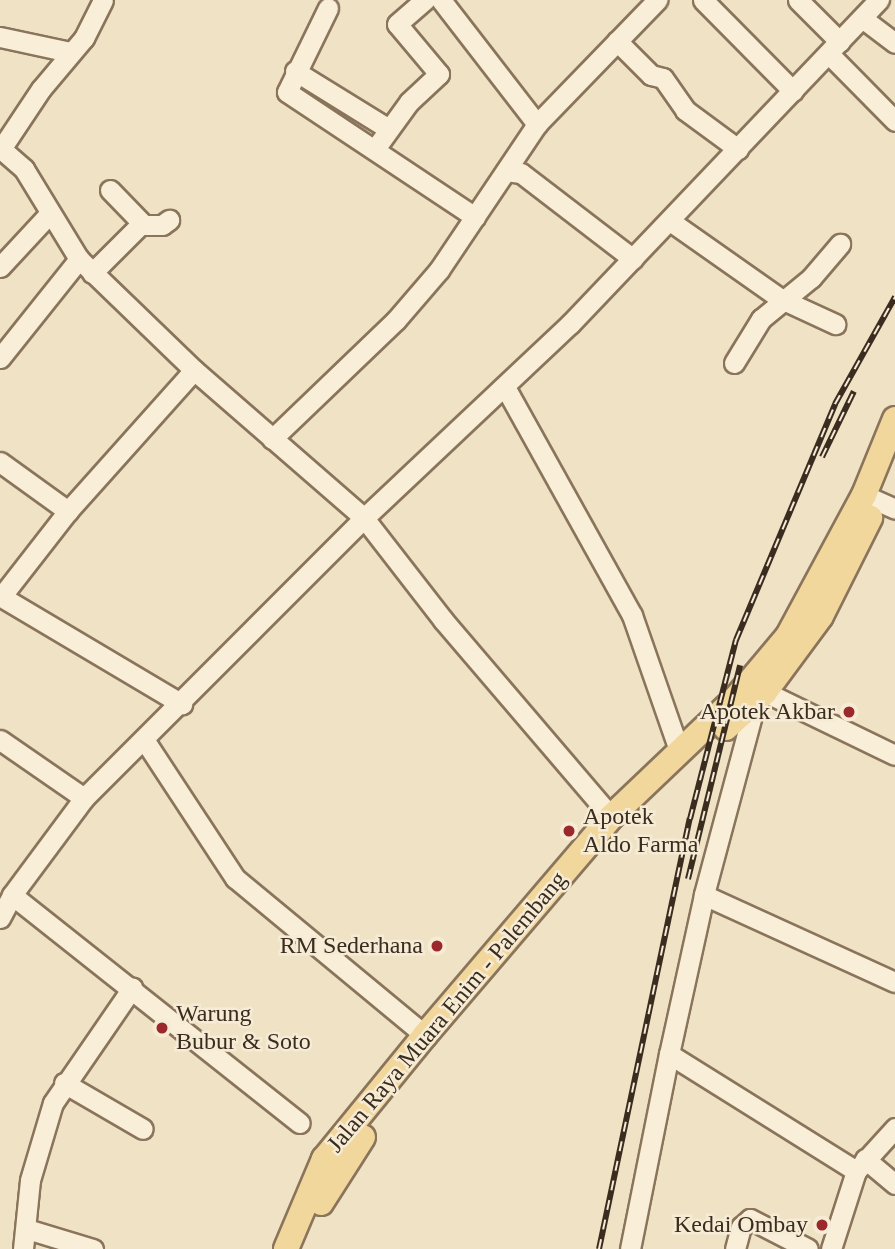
<!DOCTYPE html>
<style>
body{margin:0}
#map{position:relative;width:895px;height:1249px;overflow:hidden;background:#efe2c5;font-family:"Times New Roman",serif}
div>[style]{position:absolute}
.roads{filter:drop-shadow(2px 0 #8a745b) drop-shadow(-2px 0 #8a745b) drop-shadow(0 2px #8a745b) drop-shadow(0 -2px #8a745b)}
.minor>*{height:19px;margin:-9.5px;padding:0 9.5px;transform-origin:9.5px;border-radius:9.5px;background:#f9efd9}
.major>*{height:24px;margin:-12px;padding:0 12px;transform-origin:12px;border-radius:12px;background:#f2d79d}
.rail>*{height:6px;margin-top:-3px;transform-origin:0;background:repeating-linear-gradient(90deg,#f6ecd5 0 10px,#3a2c1f 0 20px);box-sizing:border-box;border-block:2px solid #3a2c1f}
.dots>*{width:19px;height:19px;translate:-50% -50%;box-sizing:border-box;border:4px solid #f6ecd5;border-radius:50%}
span{translate:-50% -50%;white-space:nowrap;text-align:center;line-height:1.15;-webkit-text-stroke:5px #f6ecd5;paint-order:stroke}
.poi-label{font-size:24px;color:#3a2c1f}
.right{translate:-100% -50%;text-align:right}
.left{translate:0 -50%;text-align:left}
.street-label{font-size:24px;color:#3a2c1f}
</style>
<div id="map">
<div class="roads">
<div class="minor">
<div style="left:441px;top:0;width:157px;rotate:52.3deg"></div>
<div style="left:703px;top:0;width:128px;rotate:45.3deg"></div>
<div style="left:798px;top:0;width:59px;rotate:45deg"></div>
<div style="left:328px;top:8px;width:93px;rotate:116deg"></div>
<div style="left:287px;top:92px;width:226px;rotate:33.6deg"></div>
<div style="left:862px;top:18px;width:41px;rotate:37.1deg"></div>
<div style="left:0;top:37px;width:72px;rotate:12.1deg"></div>
<div style="left:617px;top:41px;width:48px;rotate:45deg"></div>
<div style="left:651px;top:75px;width:12px;rotate:14deg"></div>
<div style="left:663px;top:78px;width:39px;rotate:55deg"></div>
<div style="left:685px;top:110px;width:66px;rotate:36.3deg"></div>
<div style="left:829px;top:54px;width:94px;rotate:45.4deg"></div>
<div style="left:295px;top:71px;width:110px;rotate:31.7deg"></div>
<div style="left:0;top:148px;width:32px;rotate:41deg"></div>
<div style="left:24px;top:169px;width:105px;rotate:58.6deg"></div>
<div style="left:79px;top:259px;width:160px;rotate:44deg"></div>
<div style="left:194px;top:370px;width:225px;rotate:41deg"></div>
<div style="left:364px;top:518px;width:129px;rotate:52.2deg"></div>
<div style="left:443px;top:620px;width:259px;rotate:49.5deg"></div>
<div style="left:1px;top:149px;width:72px;rotate:-56.3deg"></div>
<div style="left:41px;top:89px;width:67px;rotate:-49.9deg"></div>
<div style="left:84px;top:38px;width:42px;rotate:-63.4deg"></div>
<div style="left:375px;top:149px;width:58px;rotate:-54.1deg"></div>
<div style="left:409px;top:102px;width:41px;rotate:-43deg"></div>
<div style="left:439px;top:74px;width:65px;rotate:-130deg"></div>
<div style="left:397px;top:24px;width:37px;rotate:-41deg"></div>
<div style="left:506px;top:171px;width:15px;rotate:8deg"></div>
<div style="left:521px;top:173px;width:141px;rotate:37.5deg"></div>
<div style="left:110px;top:190px;width:47px;rotate:45.9deg"></div>
<div style="left:670px;top:221px;width:136px;rotate:35.1deg"></div>
<div style="left:781px;top:299px;width:60px;rotate:24.8deg"></div>
<div style="left:0;top:267px;width:72px;rotate:-47.2deg"></div>
<div style="left:92px;top:273px;width:68px;rotate:-45deg"></div>
<div style="left:140px;top:225px;width:22px"></div>
<div style="left:162px;top:225px;width:9px;rotate:-36deg"></div>
<div style="left:0;top:358px;width:127px;rotate:-51.4deg"></div>
<div style="left:734px;top:363px;width:52px;rotate:-58.5deg"></div>
<div style="left:761px;top:319px;width:65px;rotate:-39.4deg"></div>
<div style="left:811px;top:278px;width:45px;rotate:-49.5deg"></div>
<div style="left:505px;top:387px;width:261px;rotate:60.9deg"></div>
<div style="left:632px;top:615px;width:143px;rotate:70.8deg"></div>
<div style="left:272px;top:439px;width:172px;rotate:-43.8deg"></div>
<div style="left:396px;top:320px;width:66px;rotate:-49.3deg"></div>
<div style="left:439px;top:270px;width:176px;rotate:-56.1deg"></div>
<div style="left:537px;top:124px;width:173px;rotate:-45.9deg"></div>
<div style="left:0;top:462px;width:84px;rotate:35.8deg"></div>
<div style="left:864px;top:495px;width:34px;rotate:24deg"></div>
<div style="left:0;top:596px;width:212px;rotate:30.7deg"></div>
<div style="left:1px;top:597px;width:109px;rotate:-52.1deg"></div>
<div style="left:68px;top:511px;width:189px;rotate:-48.2deg"></div>
<div style="left:765px;top:692px;width:144px;rotate:25.9deg"></div>
<div style="left:755px;top:704px;width:198px;rotate:105deg"></div>
<div style="left:704px;top:895px;width:163px;rotate:102.4deg"></div>
<div style="left:669px;top:1054px;width:221px;rotate:32deg"></div>
<div style="left:0;top:740px;width:102px;rotate:34.6deg"></div>
<div style="left:145px;top:741px;width:164px;rotate:56.7deg"></div>
<div style="left:235px;top:878px;width:246px;rotate:39.6deg"></div>
<div style="left:12px;top:895px;width:367px;rotate:38.4deg"></div>
<div style="left:704px;top:895px;width:210px;rotate:24.5deg"></div>
<div style="left:0;top:918px;width:26px;rotate:-62deg"></div>
<div style="left:12px;top:895px;width:121px;rotate:-53.4deg"></div>
<div style="left:84px;top:798px;width:396px;rotate:-45deg"></div>
<div style="left:364px;top:518px;width:283px;rotate:-43.3deg"></div>
<div style="left:570px;top:324px;width:448px;rotate:-46.4deg"></div>
<div style="left:64px;top:1083px;width:91px;rotate:30.2deg"></div>
<div style="left:865px;top:1159px;width:39px;rotate:40deg"></div>
<div style="left:27px;top:1229px;width:69px;rotate:16.9deg"></div>
<div style="left:23px;top:1249px;width:69px;rotate:-84.2deg"></div>
<div style="left:30px;top:1180px;width:80px;rotate:-73.4deg"></div>
<div style="left:53px;top:1103px;width:140px;rotate:-55.5deg"></div>
<div style="left:630px;top:1249px;width:199px;rotate:-78.7deg"></div>
<div style="left:735px;top:1249px;width:23px;rotate:-75deg"></div>
<div style="left:741px;top:1227px;width:12px;rotate:-42deg"></div>
<div style="left:750px;top:1219px;width:65px;rotate:27.3deg"></div>
<div style="left:831px;top:1249px;width:82px;rotate:-72.2deg"></div>
<div style="left:856px;top:1171px;width:58px;rotate:-47.8deg"></div>
</div>
<div class="major">
<div style="left:726px;top:728px;width:53px;rotate:-42.7deg"></div>
<div style="left:765px;top:692px;width:94px;rotate:-53.6deg"></div>
<div style="left:821px;top:616px;width:110px;rotate:-63.4deg"></div>
<div style="left:321px;top:1203px;width:78px;rotate:-57.5deg"></div>
<div style="left:286px;top:1249px;width:98px;rotate:-67.1deg"></div>
<div style="left:324px;top:1159px;width:160px;rotate:-50.8deg"></div>
<div style="left:425px;top:1035px;width:287px;rotate:-49.5deg"></div>
<div style="left:611px;top:817px;width:173px;rotate:-43.6deg"></div>
<div style="left:736px;top:698px;width:81px;rotate:-50deg"></div>
<div style="left:788px;top:636px;width:160px;rotate:-61.7deg"></div>
<div style="left:864px;top:495px;width:82px;rotate:-67.8deg"></div>
</div>
</div>
<div class="rail">
<div style="left:822px;top:457px;width:73px;rotate:-64.1deg"></div>
<div style="left:688px;top:879px;width:220px;rotate:-76.3deg"></div>
<div style="left:599px;top:1249px;width:440px;rotate:-78.1deg"></div>
<div style="left:690px;top:819px;width:185px;rotate:-75.6deg"></div>
<div style="left:736px;top:640px;width:256px;rotate:-67.2deg"></div>
<div style="left:835px;top:404px;width:123px;rotate:-60.7deg"></div>
</div>
<div class="dots">
<div style="left:849px;top:712px;background:#9b292b"></div>
<div style="left:569px;top:831px;background:#9b292b"></div>
<div style="left:437px;top:946px;background:#9b292b"></div>
<div style="left:162px;top:1028px;background:#9b292b"></div>
<div style="left:822px;top:1225px;background:#9b292b"></div>
</div>
<div class="poi-label">
<span class="right" style="left:835px;top:712px">Apotek Akbar</span>
<span class="left" style="left:583px;top:831px">Apotek<br>Aldo Farma</span>
<span class="right" style="left:423px;top:946px">RM Sederhana</span>
<span class="left" style="left:176px;top:1028px">Warung<br>Bubur &amp; Soto</span>
<span class="right" style="left:808px;top:1225px">Kedai Ombay</span>
</div>
<div class="street-label">
<span style="left:447px;top:1012px;rotate:-50deg">Jalan Raya Muara Enim - Palembang</span>
</div>
</div>
